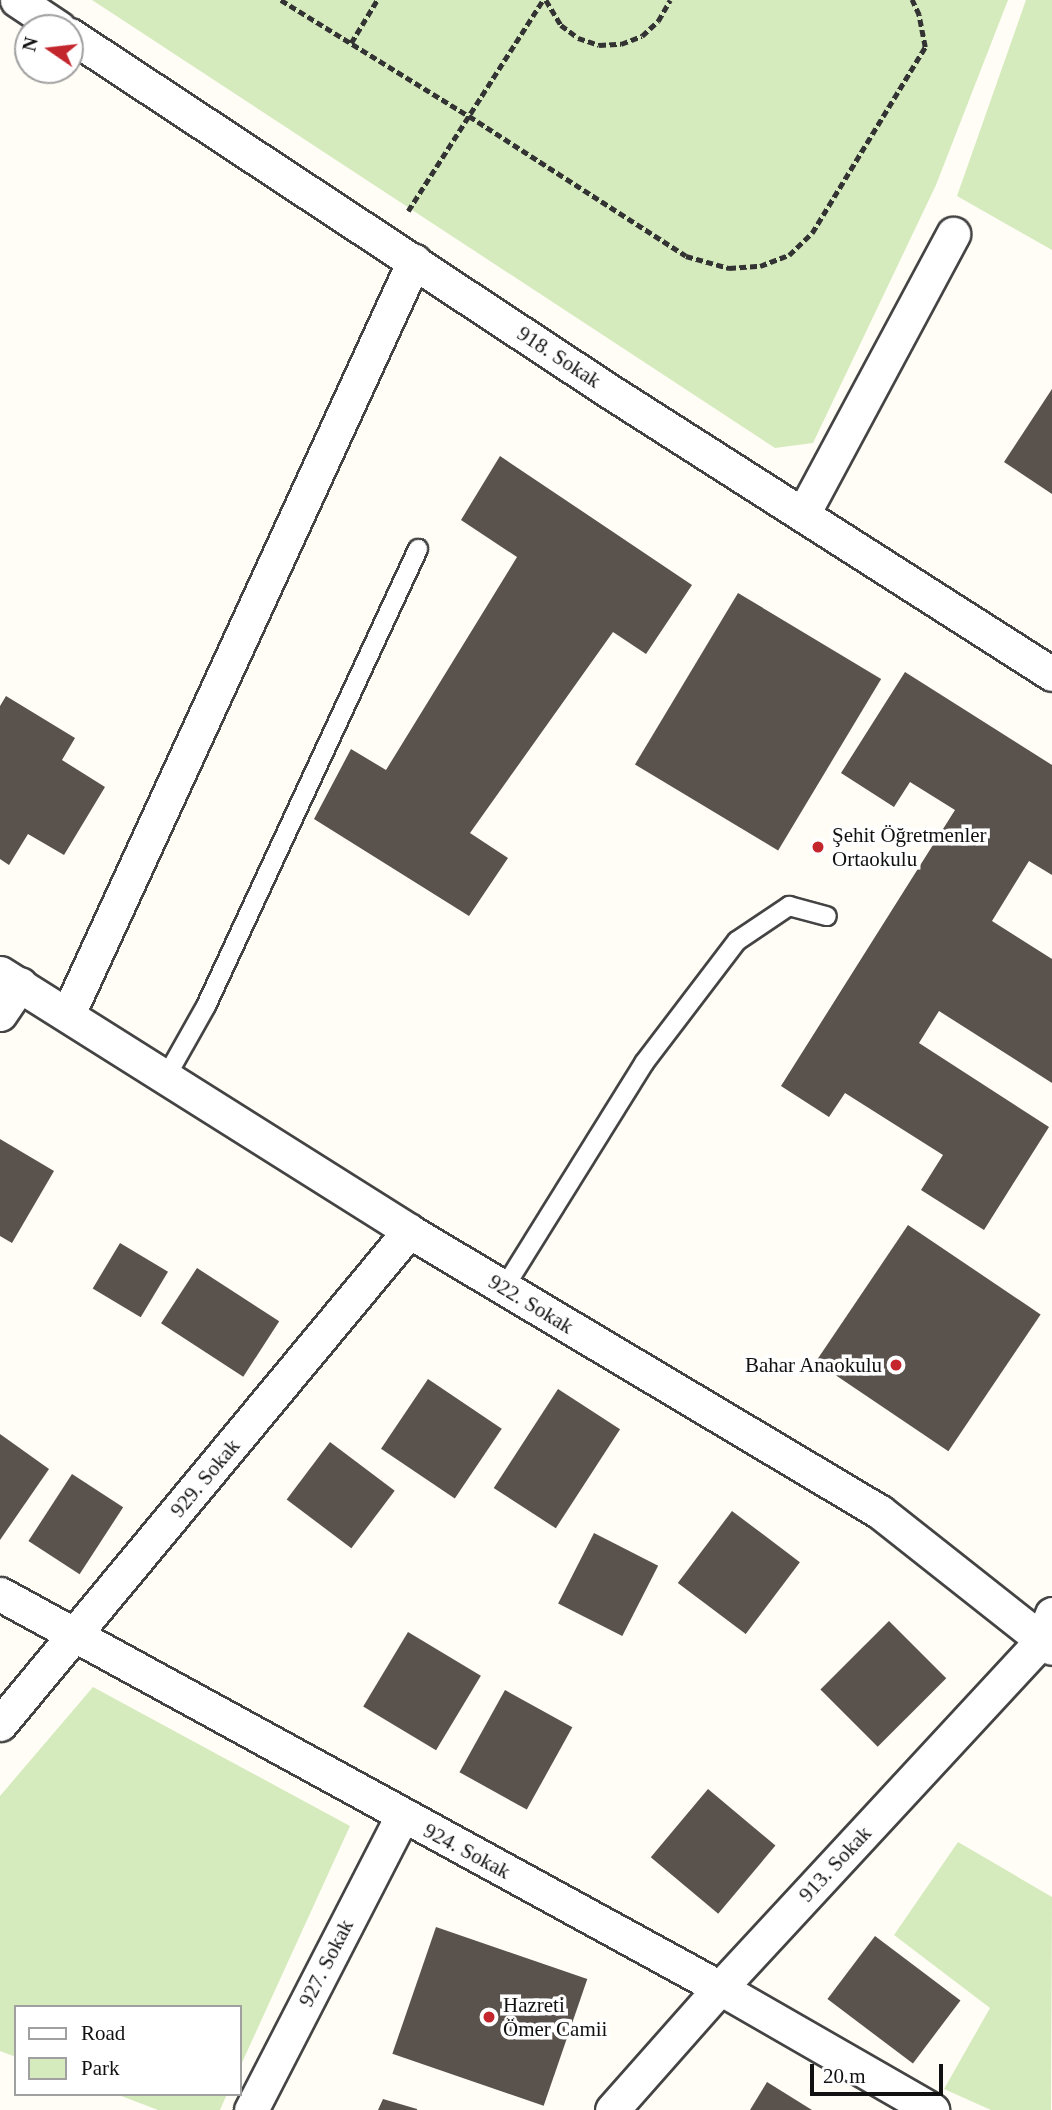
<!DOCTYPE html>
<meta charset="utf-8">
<style>
body{margin:0}
#map{position:relative;width:1052px;height:2110px;overflow:hidden;background:#fffdf5;font-family:Georgia,serif}
div>[style]{position:absolute}
.green>*{inset:0;background:#d5ebbd}
.building>*{inset:0;background:#5a524d;transform-origin:0 0}
.path>*{height:4.5px;margin-top:-2.25px;transform-origin:0;background:repeating-linear-gradient(90deg,#333 0 7px,transparent 0 10.5px)}
.roads{filter:drop-shadow(2px 0 #444) drop-shadow(-2px 0 #444) drop-shadow(0 2px #444) drop-shadow(0 -2px #444)}
.service>*{height:18px;margin:-9px;padding:0 9px;transform-origin:9px;border-radius:9px;background:#fff}
.minor>*{height:33px;margin:-16.5px;padding:0 16.5px;transform-origin:16.5px;border-radius:16.5px;background:#fff}
.dots>*{width:19px;height:19px;translate:-50% -50%;box-sizing:border-box;border:4px solid #fff;border-radius:50%}
span{translate:-50% -50%;white-space:nowrap;text-align:center;line-height:1.15;-webkit-text-stroke:7px #fff;paint-order:stroke}
.street-label{font-size:21px;color:#111}
.poi-label{font-size:21px;color:#111}
.left{translate:0 -50%;text-align:left}
.right{translate:-100% -50%;text-align:right}
.legend{position:absolute;left:14px;top:2005px;width:228px;height:91px;box-sizing:border-box;background:#fff;border:2px solid #a0a0a0;margin:0;padding:9px 12px;list-style:none;font-size:21px;color:#111}
.legend li{display:flex;align-items:center;gap:14px;height:35px}
.legend b{width:35px;border:2px solid #a0a0a0}
.north{position:absolute;left:14px;top:14px;width:70px;height:70px;box-sizing:border-box;background:#fff;border:2px solid #a0a0a0;border-radius:50%;rotate:284deg;font-size:19px;font-weight:700;line-height:28px;text-align:center;color:#111}
.north::after{content:'';display:block;margin:auto;width:24px;height:32px;background:#c4262e;clip-path:polygon(50% 0,100% 100%,50% 72%,0 100%)}
.scale{position:absolute;left:810px;top:2064px;width:133px;height:32px;box-sizing:border-box;border:4px solid #111;border-top:0;padding-left:9px;font-size:21px;line-height:24px;white-space:nowrap;color:#111;-webkit-text-stroke:5px #fff;paint-order:stroke}
</style>
<div id="map">
<div class="green">
<div style="clip-path:polygon(92px 0,1008px 0,936px 185px,813px 443px,775px 448px)"></div>
<div style="clip-path:polygon(1026px 0,1052px 0,1052px 250px,957px 196px)"></div>
<div style="clip-path:polygon(93px 1687px,350px 1826px,240px 2067px,240px 2007px,16px 2007px,16px 2057px,0 2051px,0 1796px)"></div>
<div style="clip-path:polygon(958px 1842px,1052px 1897px,1051px 2110px,991px 2110px,944px 2089px,990px 2008px,894px 1935px)"></div>
<div style="clip-path:polygon(116px 2094px,227px 2094px,220px 2110px,158px 2110px)"></div>
</div>
<div class="building">
<div style="clip-path:polygon(1052px 389px,1052px 494px,1004px 462px)"></div>
<div style="clip-path:polygon(500px 456px,692px 585px,646px 654px,613px 632px,470px 833px,508px 858px,469px 916px,314px 819px,351px 749px,386px 770px,517px 557px,461px 520px)"></div>
<div style="left:738px;top:593px;width:167px;height:200px;rotate:31deg"></div>
<div style="clip-path:polygon(905px 672px,1052px 765px,1052px 875px,1029px 861px,992px 921px,1052px 959px,1052px 1083px,939px 1011px,919px 1043px,1049px 1127px,984px 1230px,921px 1190px,943px 1155px,845px 1093px,829px 1117px,781px 1086px,955px 810px,910px 782px,894px 807px,841px 773px)"></div>
<div style="clip-path:polygon(6px 696px,75px 738px,62px 760px,105px 787px,64px 855px,28px 834px,9px 865px,0 859px,0 706px)"></div>
<div style="clip-path:polygon(0 1139px,54px 1171px,12px 1243px,0 1236px)"></div>
<div style="left:908px;top:1225px;width:160px;height:165px;rotate:34deg"></div>
<div style="left:120px;top:1243px;width:56px;height:53px;rotate:31deg"></div>
<div style="left:197px;top:1268px;width:98px;height:66px;rotate:33deg"></div>
<div style="left:428px;top:1379px;width:89px;height:84px;rotate:34deg"></div>
<div style="left:558px;top:1389px;width:74px;height:118px;rotate:33deg"></div>
<div style="clip-path:polygon(0 1434px,49px 1469px,0 1540px)"></div>
<div style="left:330px;top:1442px;width:81px;height:72px;rotate:37deg"></div>
<div style="left:72px;top:1474px;width:61px;height:80px;rotate:33deg"></div>
<div style="left:732px;top:1511px;width:85px;height:90px;rotate:37deg"></div>
<div style="left:594px;top:1533px;width:72px;height:79px;rotate:27deg"></div>
<div style="left:889px;top:1621px;width:81px;height:97px;rotate:45deg"></div>
<div style="left:408px;top:1632px;width:85px;height:87px;rotate:31deg"></div>
<div style="left:505px;top:1690px;width:77px;height:94px;rotate:29deg"></div>
<div style="left:708px;top:1789px;width:88px;height:89px;rotate:40deg"></div>
<div style="left:436px;top:1927px;width:160px;height:134px;rotate:19deg"></div>
<div style="left:875px;top:1936px;width:107px;height:79px;rotate:37deg"></div>
<div style="clip-path:polygon(767px 2082px,812px 2110px,750px 2110px)"></div>
<div style="clip-path:polygon(383px 2099px,417px 2109px,417px 2110px,378px 2110px)"></div>
</div>
<div class="path">
<div style="left:281px;top:0;width:221px;rotate:31.7deg"></div>
<div style="left:469px;top:116px;width:258px;rotate:32.8deg"></div>
<div style="left:686px;top:256px;width:45px;rotate:15.6deg"></div>
<div style="left:729px;top:268px;width:31px;rotate:-4deg"></div>
<div style="left:760px;top:266px;width:31px;rotate:-21deg"></div>
<div style="left:789px;top:255px;width:32px;rotate:-44deg"></div>
<div style="left:812px;top:233px;width:218px;rotate:-58.7deg"></div>
<div style="left:925px;top:47px;width:33px;rotate:-101deg"></div>
<div style="left:919px;top:15px;width:17px;rotate:-115deg"></div>
<div style="left:546px;top:0;width:29px;rotate:59deg"></div>
<div style="left:561px;top:25px;width:21px;rotate:37deg"></div>
<div style="left:578px;top:38px;width:22px;rotate:18deg"></div>
<div style="left:599px;top:45px;width:22px;rotate:-3deg"></div>
<div style="left:621px;top:44px;width:22px;rotate:-21deg"></div>
<div style="left:642px;top:36px;width:22px;rotate:-43deg"></div>
<div style="left:658px;top:21px;width:24px;rotate:-60deg"></div>
<div style="left:351px;top:43px;width:50px;rotate:-58.8deg"></div>
<div style="left:408px;top:211px;width:250px;rotate:-57.4deg"></div>
</div>
<div class="roads">
<div class="service">
<div style="left:166px;top:1077px;width:81px;rotate:-60.6deg"></div>
<div style="left:206px;top:1006px;width:504px;rotate:-65.11deg"></div>
<div style="left:504px;top:1288px;width:265px;rotate:-58.1deg"></div>
<div style="left:644px;top:1063px;width:153px;rotate:-52.7deg"></div>
<div style="left:737px;top:941px;width:63px;rotate:-33.9deg"></div>
<div style="left:789px;top:906px;width:39px;rotate:15deg"></div>
</div>
<div class="minor">
<div style="left:17px;top:0;width:50px;rotate:33.7deg"></div>
<div style="left:70px;top:35px;width:642px;rotate:33.44deg"></div>
<div style="left:606px;top:389px;width:529px;rotate:32.58deg"></div>
<div style="left:803px;top:514px;width:318px;rotate:-61.8deg"></div>
<div style="left:0;top:973px;width:484px;rotate:32.2deg"></div>
<div style="left:409px;top:1231px;width:548px;rotate:30.82deg"></div>
<div style="left:880px;top:1512px;width:219px;rotate:38.3deg"></div>
<div style="left:0;top:1014px;width:36px;rotate:-56deg"></div>
<div style="left:68px;top:1014px;width:829px;rotate:-65.32deg"></div>
<div style="left:0;top:1594px;width:821px;rotate:28.69deg"></div>
<div style="left:720px;top:1988px;width:245px;rotate:29.9deg"></div>
<div style="left:0;top:1724px;width:641px;rotate:-50.32deg"></div>
<div style="left:251px;top:2110px;width:331px;rotate:-62.8deg"></div>
<div style="left:612px;top:2110px;width:163px;rotate:-48.5deg"></div>
<div style="left:720px;top:1988px;width:473px;rotate:-47.2deg"></div>
<div style="left:1041px;top:1641px;width:29px;rotate:-68deg"></div>
</div>
</div>
<div class="dots">
<div style="left:818px;top:847px;background:#c4262e"></div>
<div style="left:896px;top:1365px;background:#c4262e"></div>
<div style="left:489px;top:2017px;background:#c4262e"></div>
</div>
<div class="street-label">
<span style="left:559px;top:357px;rotate:33deg">918. Sokak</span>
<span style="left:531px;top:1304px;rotate:31deg">922. Sokak</span>
<span style="left:205px;top:1478px;rotate:-50deg">929. Sokak</span>
<span style="left:467px;top:1851px;rotate:28deg">924. Sokak</span>
<span style="left:835px;top:1864px;rotate:-47deg">913. Sokak</span>
<span style="left:326px;top:1963px;rotate:-63deg">927. Sokak</span>
</div>
<div class="poi-label">
<span class="left" style="left:832px;top:847px">Şehit Öğretmenler<br>Ortaokulu</span>
<span class="right" style="left:882px;top:1365px">Bahar Anaokulu</span>
<span class="left" style="left:503px;top:2017px">Hazreti<br>Ömer Camii</span>
</div>
<ul class="legend">
<li><b style="height:9px;background:#fff"></b>Road</li>
<li><b style="height:19px;background:#d5ebbd"></b>Park</li>
</ul>
<div class="north">N</div>
<div class="scale">20 m</div>
</div>
